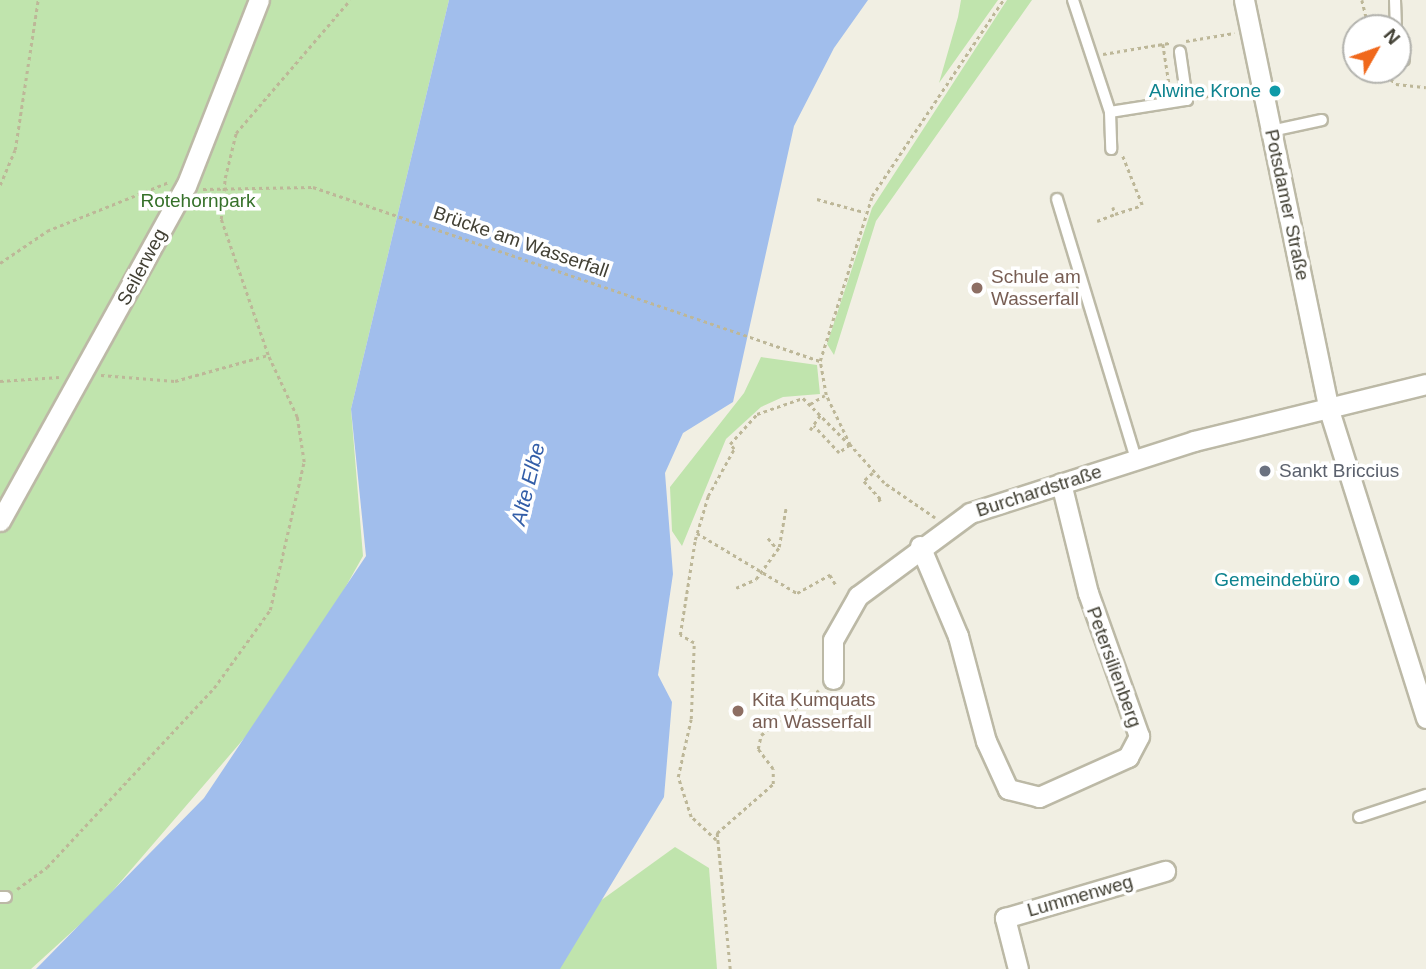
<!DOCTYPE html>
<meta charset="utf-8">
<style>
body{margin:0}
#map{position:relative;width:1426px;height:969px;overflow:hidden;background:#f1efe3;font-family:Arial,sans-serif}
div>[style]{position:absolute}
.green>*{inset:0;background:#c0e4ad}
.water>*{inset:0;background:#a1beec}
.path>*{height:2.5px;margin-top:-1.25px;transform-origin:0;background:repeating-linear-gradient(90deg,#bdb798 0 3.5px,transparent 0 7px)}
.roads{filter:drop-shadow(2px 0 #bcb9a6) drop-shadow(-2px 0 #bcb9a6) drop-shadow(0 2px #bcb9a6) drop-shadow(0 -2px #bcb9a6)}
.lane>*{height:10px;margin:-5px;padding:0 5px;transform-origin:5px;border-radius:5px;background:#fff}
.street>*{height:19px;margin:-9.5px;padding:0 9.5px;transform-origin:9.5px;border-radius:9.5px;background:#fff}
.dots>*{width:19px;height:19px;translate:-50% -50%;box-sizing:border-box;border:4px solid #fff;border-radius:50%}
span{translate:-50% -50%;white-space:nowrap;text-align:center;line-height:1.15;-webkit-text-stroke:7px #fff;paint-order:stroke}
.culture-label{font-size:19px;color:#0d838f}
.right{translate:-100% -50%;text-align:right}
.park-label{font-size:19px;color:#36712a}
.street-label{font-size:19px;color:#424034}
.education-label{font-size:19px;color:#785e54}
.left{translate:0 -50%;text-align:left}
.worship-label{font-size:19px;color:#5b616d}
.water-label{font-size:21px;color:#335ea8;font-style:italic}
.north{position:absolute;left:1342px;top:14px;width:70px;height:70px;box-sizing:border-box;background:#fff;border:2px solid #b3b3ae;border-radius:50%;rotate:50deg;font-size:19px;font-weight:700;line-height:28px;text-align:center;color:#424034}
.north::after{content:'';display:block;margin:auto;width:24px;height:32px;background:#f0681b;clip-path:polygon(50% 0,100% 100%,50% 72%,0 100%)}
</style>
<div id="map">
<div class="green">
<div style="clip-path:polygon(0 0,449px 0,351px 409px,363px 556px,291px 684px,98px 908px,31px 969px,0 969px)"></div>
<div style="clip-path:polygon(961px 0,998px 0,939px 83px,958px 17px)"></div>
<div style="clip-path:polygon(1007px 0,1032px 0,876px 221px,834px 355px,827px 344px,872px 208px)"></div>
<div style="clip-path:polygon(761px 357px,817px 365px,820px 394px,783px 397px,761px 407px,726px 439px,682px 546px,672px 531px,670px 487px,744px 393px)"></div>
<div style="clip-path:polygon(675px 847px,709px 868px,717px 969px,525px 969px,578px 917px)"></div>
</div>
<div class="water">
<div style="clip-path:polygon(449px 0,868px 0,834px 48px,794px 126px,733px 402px,683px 433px,665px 473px,673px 574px,658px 675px,672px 702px,664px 797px,560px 969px,36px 969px,204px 798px,366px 556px,351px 409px)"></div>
</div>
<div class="path">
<div style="left:1362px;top:0;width:29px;rotate:76deg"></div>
<div style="left:1186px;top:41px;width:49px;rotate:-9.5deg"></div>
<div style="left:1163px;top:44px;width:46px;rotate:81.2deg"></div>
<div style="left:1103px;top:54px;width:67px;rotate:-9.5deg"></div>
<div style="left:1380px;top:70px;width:21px;rotate:41deg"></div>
<div style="left:1396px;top:84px;width:30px;rotate:6deg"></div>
<div style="left:1198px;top:98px;width:46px;rotate:-11.3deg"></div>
<div style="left:0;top:185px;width:38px;rotate:-67deg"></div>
<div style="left:15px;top:150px;width:152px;rotate:-81.3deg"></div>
<div style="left:203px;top:189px;width:110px;rotate:-1deg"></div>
<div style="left:313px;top:187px;width:536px;rotate:18.94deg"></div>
<div style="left:817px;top:199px;width:49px;rotate:15.5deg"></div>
<div style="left:1113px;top:207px;width:7px;rotate:74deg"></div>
<div style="left:1115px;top:214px;width:28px;rotate:-18deg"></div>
<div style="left:1142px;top:205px;width:54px;rotate:-111.8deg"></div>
<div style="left:1097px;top:221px;width:19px;rotate:-21deg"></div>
<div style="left:0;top:263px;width:57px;rotate:-34.2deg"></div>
<div style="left:47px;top:231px;width:131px;rotate:-21.9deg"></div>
<div style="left:101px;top:375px;width:74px;rotate:4.6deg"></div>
<div style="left:175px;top:381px;width:97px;rotate:-15.6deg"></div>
<div style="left:0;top:381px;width:59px;rotate:-3.9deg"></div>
<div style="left:810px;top:404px;width:17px;rotate:-31deg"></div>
<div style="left:810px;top:430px;width:18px;rotate:-56deg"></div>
<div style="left:873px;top:473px;width:12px;rotate:138deg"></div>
<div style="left:864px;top:481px;width:25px;rotate:47deg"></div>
<div style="left:881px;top:499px;width:6px;rotate:141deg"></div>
<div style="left:935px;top:518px;width:62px;rotate:-145.5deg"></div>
<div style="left:884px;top:483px;width:51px;rotate:-131.8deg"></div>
<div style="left:850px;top:445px;width:55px;rotate:-115.6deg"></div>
<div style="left:826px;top:395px;width:35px;rotate:-100deg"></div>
<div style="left:820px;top:361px;width:173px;rotate:-72.5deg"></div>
<div style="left:872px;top:196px;width:236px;rotate:-56.2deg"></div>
<div style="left:697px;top:533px;width:117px;rotate:31deg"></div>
<div style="left:797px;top:593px;width:38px;rotate:-29deg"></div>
<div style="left:830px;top:575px;width:12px;rotate:59deg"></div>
<div style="left:768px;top:538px;width:16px;rotate:50deg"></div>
<div style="left:736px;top:588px;width:22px;rotate:-24deg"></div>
<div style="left:756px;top:579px;width:39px;rotate:-54deg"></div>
<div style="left:779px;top:547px;width:39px;rotate:-80deg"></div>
<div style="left:716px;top:840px;width:34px;rotate:-137deg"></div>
<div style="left:691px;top:817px;width:42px;rotate:-108deg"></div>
<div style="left:678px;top:777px;width:59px;rotate:-77.4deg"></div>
<div style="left:691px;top:719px;width:76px;rotate:-87.7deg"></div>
<div style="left:694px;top:643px;width:16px;rotate:-150deg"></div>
<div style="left:680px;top:635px;width:96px;rotate:-81deg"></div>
<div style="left:695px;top:540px;width:46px;rotate:-73.5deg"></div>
<div style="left:708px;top:496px;width:54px;rotate:-61deg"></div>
<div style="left:734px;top:449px;width:6px;rotate:-129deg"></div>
<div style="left:730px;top:444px;width:40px;rotate:-48deg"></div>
<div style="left:757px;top:414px;width:49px;rotate:-19.2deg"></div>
<div style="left:803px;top:398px;width:66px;rotate:45deg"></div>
<div style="left:850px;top:445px;width:14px;rotate:144deg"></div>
<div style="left:839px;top:453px;width:37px;rotate:-133deg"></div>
<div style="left:17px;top:889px;width:37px;rotate:-36deg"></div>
<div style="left:47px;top:867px;width:245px;rotate:-47deg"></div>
<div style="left:214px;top:688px;width:96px;rotate:-54.3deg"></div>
<div style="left:270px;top:610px;width:152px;rotate:-77.1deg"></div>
<div style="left:304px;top:462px;width:46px;rotate:-98.8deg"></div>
<div style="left:297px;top:417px;width:68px;rotate:-115.1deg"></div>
<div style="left:268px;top:355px;width:144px;rotate:-109.1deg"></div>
<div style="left:221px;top:219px;width:41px;rotate:-84.4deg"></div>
<div style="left:225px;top:178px;width:46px;rotate:-76.3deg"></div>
<div style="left:236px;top:133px;width:175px;rotate:-49.4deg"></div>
<div style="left:730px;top:969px;width:137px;rotate:-95.5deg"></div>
<div style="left:717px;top:833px;width:74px;rotate:-41.2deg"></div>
<div style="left:773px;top:784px;width:15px;rotate:-90deg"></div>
<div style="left:773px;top:769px;width:25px;rotate:-127deg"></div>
<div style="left:758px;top:749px;width:14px;rotate:-78deg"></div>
<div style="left:761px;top:735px;width:73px;rotate:-37.8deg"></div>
</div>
<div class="roads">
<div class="lane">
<div style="left:1073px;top:0;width:118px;rotate:71.7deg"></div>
<div style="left:1110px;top:112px;width:37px;rotate:88deg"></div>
<div style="left:1395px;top:0;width:28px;rotate:88deg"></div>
<div style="left:1398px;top:47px;width:14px;rotate:65deg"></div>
<div style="left:1110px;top:112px;width:78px;rotate:-8.9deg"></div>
<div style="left:1187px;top:100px;width:49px;rotate:-98.3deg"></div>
<div style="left:1271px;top:131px;width:52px;rotate:-12.2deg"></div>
<div style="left:1057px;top:199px;width:272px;rotate:73.1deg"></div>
<div style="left:1359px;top:817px;width:71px;rotate:-18.2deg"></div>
<div style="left:0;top:897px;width:6px"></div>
</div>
<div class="street">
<div style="left:1244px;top:0;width:419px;rotate:78.3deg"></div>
<div style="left:1329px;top:410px;width:323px;rotate:72.5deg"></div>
<div style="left:0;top:521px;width:383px;rotate:-61deg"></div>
<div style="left:186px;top:186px;width:200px;rotate:-68.6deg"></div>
<div style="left:920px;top:546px;width:98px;rotate:67.1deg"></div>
<div style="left:958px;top:636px;width:109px;rotate:75.1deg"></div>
<div style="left:986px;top:741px;width:53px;rotate:65.4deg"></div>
<div style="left:1008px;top:789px;width:32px;rotate:14deg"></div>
<div style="left:1039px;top:797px;width:98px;rotate:-24.2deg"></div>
<div style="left:1128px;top:757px;width:24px;rotate:-62deg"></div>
<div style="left:1139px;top:736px;width:152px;rotate:-109.6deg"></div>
<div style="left:1088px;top:593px;width:113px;rotate:-103.8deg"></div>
<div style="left:833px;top:679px;width:39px;rotate:-90deg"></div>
<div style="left:833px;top:640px;width:51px;rotate:-60.4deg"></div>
<div style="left:858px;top:596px;width:139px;rotate:-36.5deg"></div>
<div style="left:970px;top:513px;width:235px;rotate:-17.8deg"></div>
<div style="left:1194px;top:441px;width:239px;rotate:-13.8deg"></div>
<div style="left:1018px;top:969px;width:53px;rotate:-104.3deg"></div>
<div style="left:1005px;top:918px;width:167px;rotate:-16.4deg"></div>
</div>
</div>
<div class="dots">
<div style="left:1275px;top:91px;background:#0f9aa8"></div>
<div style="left:977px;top:288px;background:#8d6e63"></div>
<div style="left:1265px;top:471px;background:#6b7280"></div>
<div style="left:1354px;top:580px;background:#0f9aa8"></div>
<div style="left:738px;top:711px;background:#8d6e63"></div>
</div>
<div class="culture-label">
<span class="right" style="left:1261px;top:91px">Alwine Krone</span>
<span class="right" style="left:1340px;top:580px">Gemeindebüro</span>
</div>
<div class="park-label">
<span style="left:198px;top:201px">Rotehornpark</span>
</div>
<div class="street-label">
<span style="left:1287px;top:205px;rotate:78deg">Potsdamer Straße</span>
<span style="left:521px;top:242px;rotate:19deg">Brücke am Wasserfall</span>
<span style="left:142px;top:267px;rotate:-62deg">Seilerweg</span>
<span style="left:1039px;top:491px;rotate:-18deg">Burchardstraße</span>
<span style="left:1114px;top:667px;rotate:70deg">Petersilienberg</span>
<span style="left:1080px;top:896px;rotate:-16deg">Lummenweg</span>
</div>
<div class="education-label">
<span class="left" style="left:991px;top:288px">Schule am<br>Wasserfall</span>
<span class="left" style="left:752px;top:711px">Kita Kumquats<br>am Wasserfall</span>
</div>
<div class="worship-label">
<span class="left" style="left:1279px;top:471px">Sankt Briccius</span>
</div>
<div class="water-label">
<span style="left:528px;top:484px;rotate:-76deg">Alte Elbe</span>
</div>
<div class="north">N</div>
</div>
